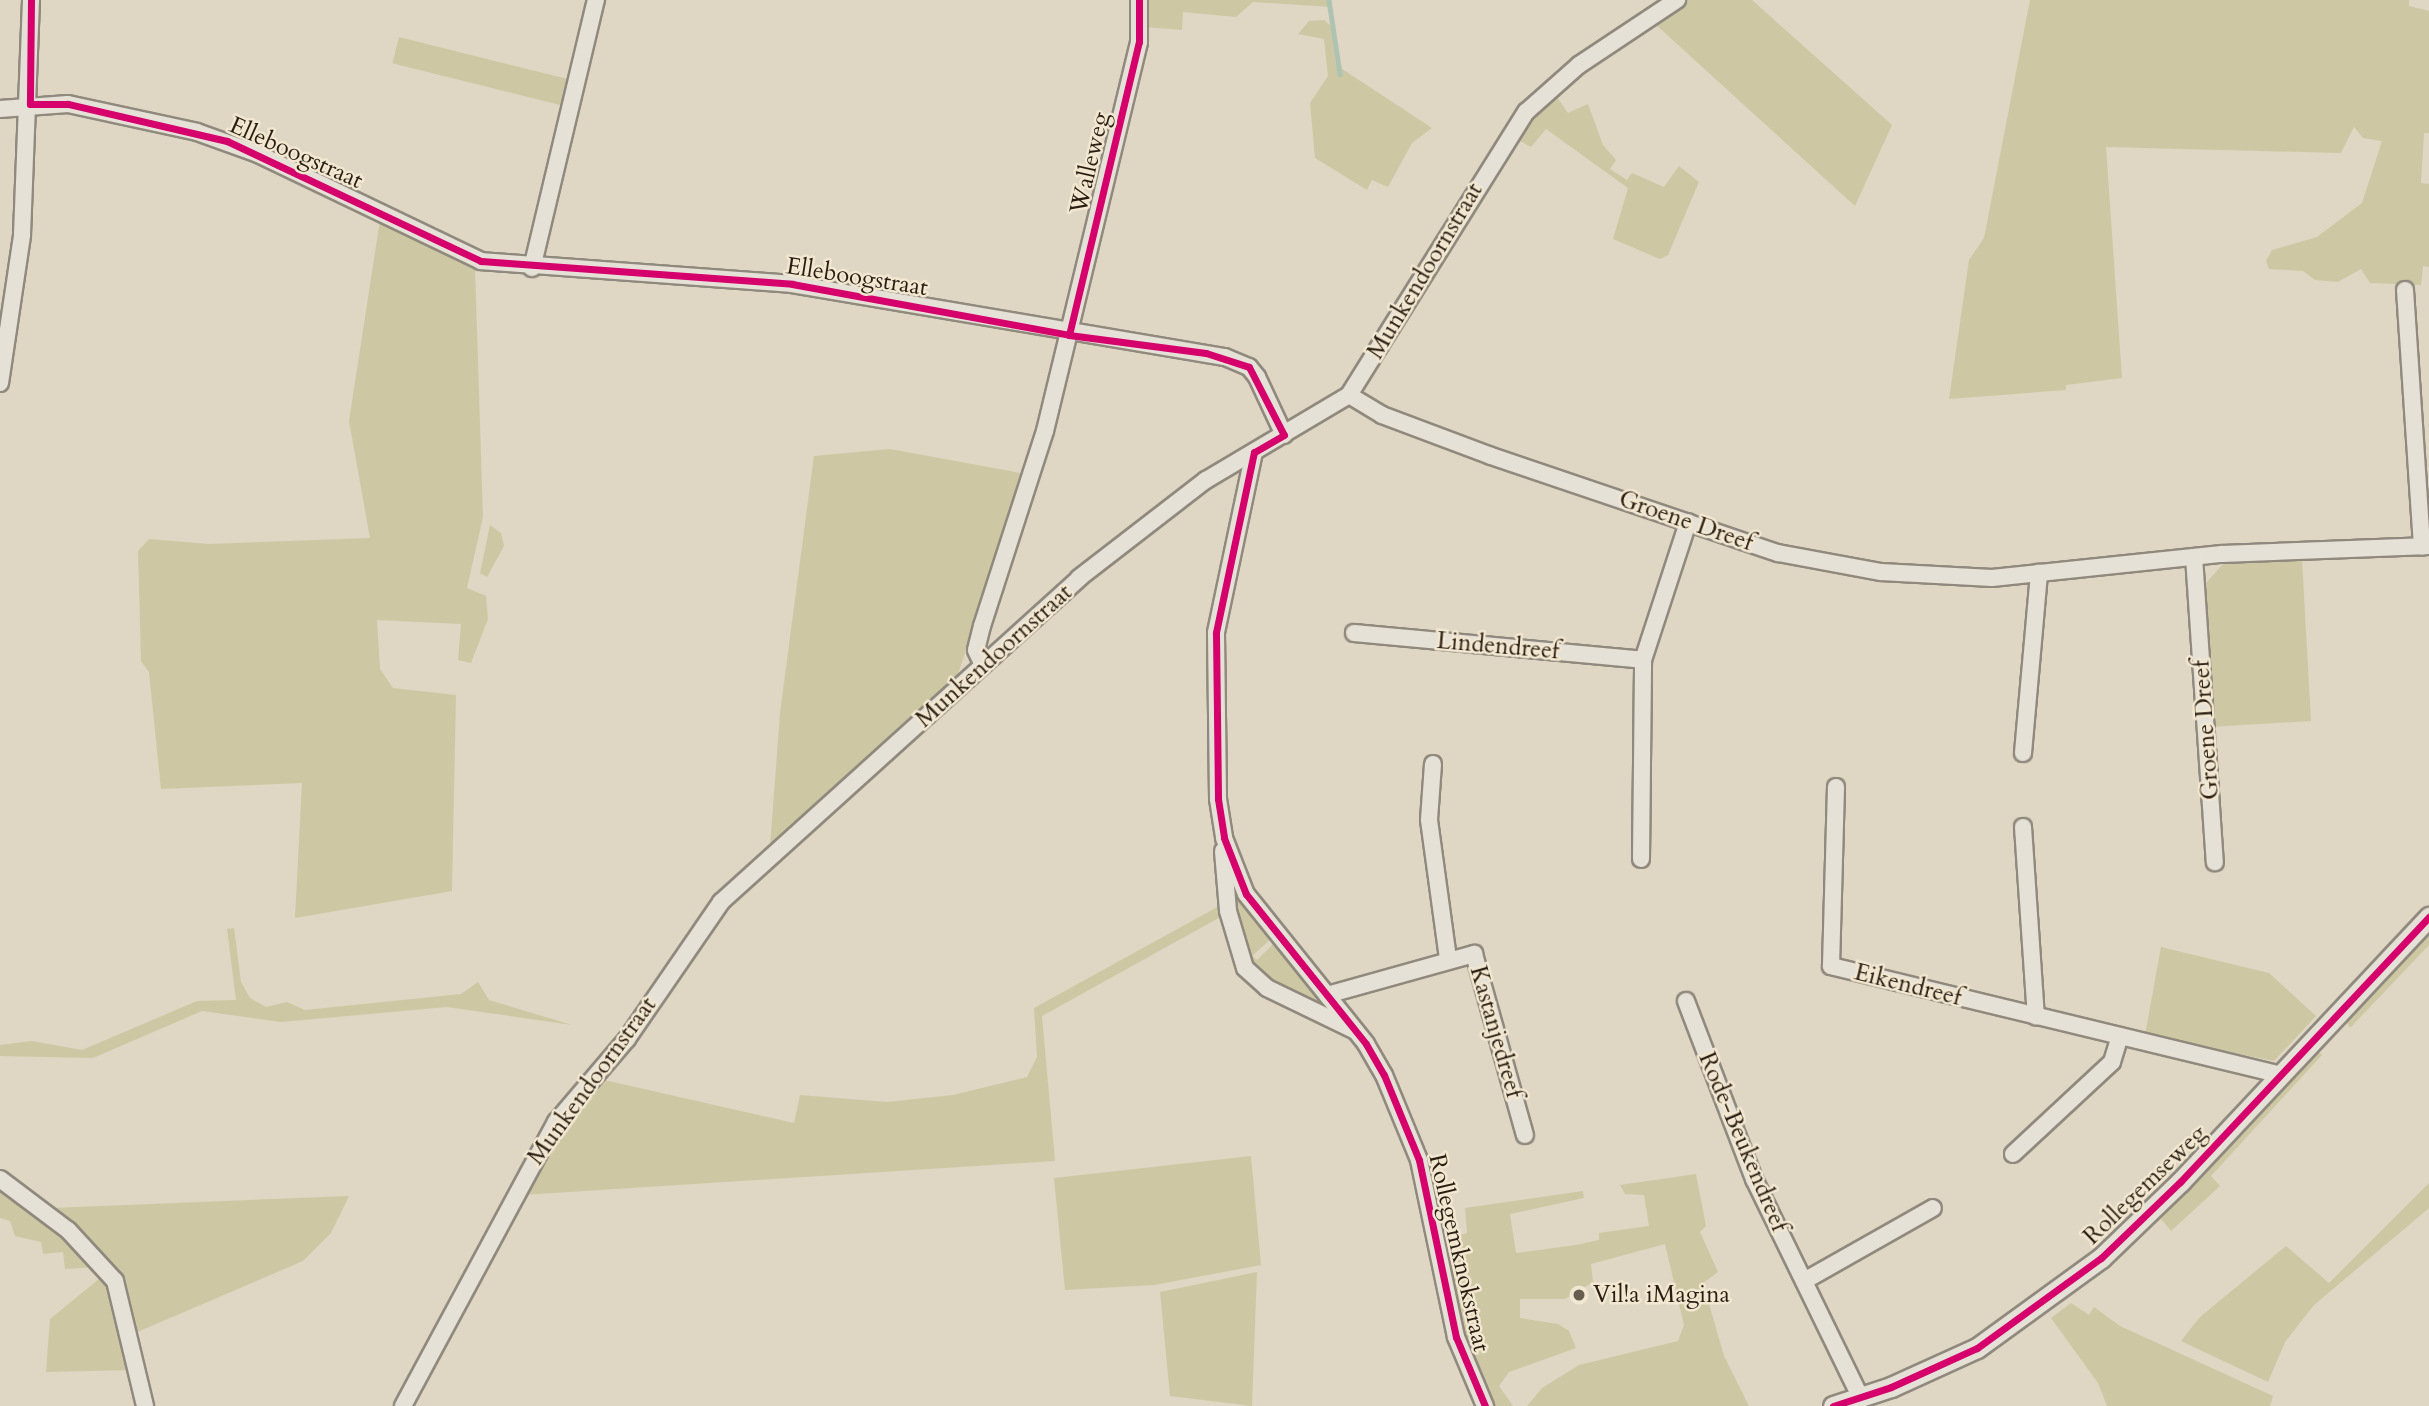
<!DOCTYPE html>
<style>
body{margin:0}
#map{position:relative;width:2429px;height:1406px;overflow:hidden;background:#dfd6c3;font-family:Cardo,serif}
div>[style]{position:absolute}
.green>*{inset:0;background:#cdc8a3;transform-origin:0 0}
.stream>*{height:4.5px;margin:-2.25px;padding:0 2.25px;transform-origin:2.25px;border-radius:2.25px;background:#aec3b1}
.roads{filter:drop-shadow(2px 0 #90897d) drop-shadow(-2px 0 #90897d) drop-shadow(0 2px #90897d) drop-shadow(0 -2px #90897d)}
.minor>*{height:16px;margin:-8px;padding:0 8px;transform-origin:8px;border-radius:8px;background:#e6e1d7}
.tertiary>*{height:19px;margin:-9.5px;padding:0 9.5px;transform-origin:9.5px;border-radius:9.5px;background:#e6e1d7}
.cycleway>*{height:7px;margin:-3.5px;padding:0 3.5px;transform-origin:3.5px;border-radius:3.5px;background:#d6006c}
.dots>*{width:19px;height:19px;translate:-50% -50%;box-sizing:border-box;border:4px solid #f2e7d0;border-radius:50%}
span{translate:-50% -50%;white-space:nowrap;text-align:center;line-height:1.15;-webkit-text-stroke:5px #f2e7d0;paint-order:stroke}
.street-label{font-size:24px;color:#281d10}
.poi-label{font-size:24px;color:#281d10}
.left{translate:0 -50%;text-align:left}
</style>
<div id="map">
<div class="green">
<div style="clip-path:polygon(1144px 0,1329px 0,1331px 7px,1253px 2px,1236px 17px,1183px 12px,1182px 30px,1144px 27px)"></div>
<div style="clip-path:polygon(1686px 0,1752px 0,1892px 125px,1855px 206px,1654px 23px)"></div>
<div style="clip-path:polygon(2030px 0,2409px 0,2409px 6px,2429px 11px,2429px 133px,2424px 133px,2421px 183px,2429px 184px,2429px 267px,2423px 266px,2421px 285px,2370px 283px,2361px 269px,2338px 282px,2315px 280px,2303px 271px,2269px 269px,2266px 261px,2272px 250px,2317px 237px,2362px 203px,2382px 141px,2363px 138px,2354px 127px,2341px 153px,2106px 147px,2122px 378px,2066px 385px,2066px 390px,1949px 399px,1969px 260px,1984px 238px)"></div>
<div style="clip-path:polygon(1324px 20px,1331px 26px,1336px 65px,1432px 128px,1412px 143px,1388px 187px,1372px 180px,1367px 190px,1315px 158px,1310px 103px,1328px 76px,1324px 39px,1298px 34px,1309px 21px)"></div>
<div style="left:399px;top:37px;width:181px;height:27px;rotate:14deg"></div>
<div style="clip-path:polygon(1554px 93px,1568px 113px,1588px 104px,1603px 145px,1616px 160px,1610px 169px,1627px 180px,1632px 173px,1664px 187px,1679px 166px,1699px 182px,1668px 255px,1660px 259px,1613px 239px,1628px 188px,1546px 129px,1531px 147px,1514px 138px)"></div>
<div style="clip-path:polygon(380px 220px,475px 268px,483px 517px,467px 588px,486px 596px,488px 619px,471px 663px,458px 660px,461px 624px,377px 620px,380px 669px,393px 688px,456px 695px,452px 891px,295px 918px,302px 783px,161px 789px,149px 672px,141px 661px,138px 551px,149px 539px,209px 544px,370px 538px,349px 421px)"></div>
<div style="clip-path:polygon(890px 449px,1026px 474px,958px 674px,871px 763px,770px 847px,780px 713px,814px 456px)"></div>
<div style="clip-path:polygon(490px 525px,501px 533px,504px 546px,487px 577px,480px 573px)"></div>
<div style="clip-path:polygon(2302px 559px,2311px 721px,2210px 727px,2206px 583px,2223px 564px)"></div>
<div style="clip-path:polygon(1229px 871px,1271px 939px,1252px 956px,1257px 960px,1274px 943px,1334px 1014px,1267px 984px,1243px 954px)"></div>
<div style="clip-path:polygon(1221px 905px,1224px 915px,1042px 1016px,1055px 1161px,522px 1195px,564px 1120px,600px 1079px,794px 1123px,800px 1095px,887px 1102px,953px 1095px,1027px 1077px,1037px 1057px,1034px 1008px)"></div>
<div style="clip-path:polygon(234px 928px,241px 982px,250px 998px,266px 1007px,287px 1002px,305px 1010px,461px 994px,478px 982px,489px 1000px,572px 1025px,447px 1007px,281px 1022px,202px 1011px,93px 1058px,0 1056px,0 1045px,32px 1041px,82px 1050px,197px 1001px,236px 1000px,227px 929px)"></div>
<div style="clip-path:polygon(2429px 931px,2429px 945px,2350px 1028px,2346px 1021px)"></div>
<div style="clip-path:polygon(2161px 947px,2269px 973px,2316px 1016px,2274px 1061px,2145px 1035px)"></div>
<div style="clip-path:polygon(2318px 1051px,2322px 1055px,2211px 1176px,2220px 1186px,2171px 1231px,2161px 1219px)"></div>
<div style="clip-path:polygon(1251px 1156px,1261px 1265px,1154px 1285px,1065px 1290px,1054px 1178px)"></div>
<div style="clip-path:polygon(1696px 1174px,1706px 1226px,1700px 1232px,1718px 1272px,1703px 1283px,1724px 1356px,1749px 1406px,1527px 1406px,1542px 1388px,1579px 1365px,1678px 1341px,1684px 1325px,1665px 1244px,1591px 1264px,1593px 1282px,1565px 1299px,1520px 1299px,1520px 1318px,1558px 1324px,1569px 1331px,1576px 1348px,1509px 1372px,1499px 1386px,1513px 1406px,1490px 1406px,1467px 1361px,1442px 1241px,1467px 1233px,1465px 1208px,1583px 1191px,1584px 1198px,1510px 1214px,1516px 1253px,1576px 1245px,1599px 1240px,1599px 1233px,1649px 1226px,1644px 1195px,1625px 1194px,1620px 1185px)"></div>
<div style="clip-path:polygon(2429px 1183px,2429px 1208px,2314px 1305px,2285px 1342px,2268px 1382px,2181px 1341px,2200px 1317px,2286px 1246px,2329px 1283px)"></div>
<div style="clip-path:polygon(0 1185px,50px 1219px,95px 1267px,65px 1269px,63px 1252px,43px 1254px,41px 1242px,15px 1236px,10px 1221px,0 1218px)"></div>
<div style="clip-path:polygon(349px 1196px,331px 1233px,303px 1261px,135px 1333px,122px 1279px,52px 1208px)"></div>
<div style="clip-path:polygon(1257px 1272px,1252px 1406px,1170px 1396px,1160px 1292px)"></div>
<div style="clip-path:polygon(105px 1274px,133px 1370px,46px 1372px,50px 1319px)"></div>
<div style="clip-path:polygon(2071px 1303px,2089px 1315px,2094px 1307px,2120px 1326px,2273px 1396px,2270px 1406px,2107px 1406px,2098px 1383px,2051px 1318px)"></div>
</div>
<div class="stream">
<div style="left:1329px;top:0;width:75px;rotate:81.5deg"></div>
</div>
<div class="roads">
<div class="minor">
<div style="left:0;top:109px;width:68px;rotate:-4.2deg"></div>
<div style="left:68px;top:104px;width:132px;rotate:12.2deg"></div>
<div style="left:197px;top:132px;width:65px;rotate:19.8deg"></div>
<div style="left:258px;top:154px;width:247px;rotate:25.6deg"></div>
<div style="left:481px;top:261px;width:312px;rotate:4.2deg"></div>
<div style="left:792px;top:284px;width:439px;rotate:9.6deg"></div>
<div style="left:1225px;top:357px;width:26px;rotate:23deg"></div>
<div style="left:1249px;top:367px;width:13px;rotate:51deg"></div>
<div style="left:1257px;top:377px;width:64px;rotate:65deg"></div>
<div style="left:532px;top:268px;width:276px;rotate:-76.6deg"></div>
<div style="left:2405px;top:290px;width:257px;rotate:86.2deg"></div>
<div style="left:0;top:383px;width:150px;rotate:-81.5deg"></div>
<div style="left:22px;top:235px;width:235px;rotate:-87.8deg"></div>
<div style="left:1349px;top:395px;width:39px;rotate:31deg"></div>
<div style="left:1382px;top:415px;width:116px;rotate:20.6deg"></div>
<div style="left:1491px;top:456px;width:303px;rotate:18.7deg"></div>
<div style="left:1778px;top:553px;width:105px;rotate:10.5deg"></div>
<div style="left:1881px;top:572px;width:111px;rotate:3.1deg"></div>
<div style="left:1992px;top:578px;width:231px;rotate:-6deg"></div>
<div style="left:2222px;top:554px;width:207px;rotate:-2.2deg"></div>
<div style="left:1254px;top:452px;width:185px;rotate:101.9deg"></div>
<div style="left:1216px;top:633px;width:166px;rotate:89.3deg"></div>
<div style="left:1218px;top:799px;width:39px;rotate:81deg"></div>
<div style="left:1224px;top:838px;width:60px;rotate:68.6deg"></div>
<div style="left:1246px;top:894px;width:192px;rotate:51.3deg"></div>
<div style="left:1366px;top:1044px;width:36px;rotate:60deg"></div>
<div style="left:1384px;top:1075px;width:92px;rotate:67.6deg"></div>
<div style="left:1419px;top:1160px;width:181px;rotate:78.2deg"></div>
<div style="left:1456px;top:1337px;width:75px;rotate:67.2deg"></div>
<div style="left:2194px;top:557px;width:306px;rotate:86.1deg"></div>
<div style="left:1354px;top:633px;width:290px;rotate:5.3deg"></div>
<div style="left:982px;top:663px;width:14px;rotate:-115deg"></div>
<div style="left:976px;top:650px;width:25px;rotate:-76deg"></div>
<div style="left:982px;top:626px;width:205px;rotate:-72.1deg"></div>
<div style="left:1045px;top:431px;width:400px;rotate:-76.4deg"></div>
<div style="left:1139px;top:42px;width:42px;rotate:-90deg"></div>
<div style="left:2023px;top:753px;width:181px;rotate:-84.9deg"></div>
<div style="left:1433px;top:764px;width:56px;rotate:94.1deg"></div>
<div style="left:1429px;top:820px;width:140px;rotate:82.2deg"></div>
<div style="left:1836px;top:787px;width:179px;rotate:91.6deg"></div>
<div style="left:1831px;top:966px;width:462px;rotate:13.6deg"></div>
<div style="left:2023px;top:827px;width:190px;rotate:86.1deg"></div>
<div style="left:1223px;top:851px;width:60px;rotate:85.2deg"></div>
<div style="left:1228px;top:911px;width:59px;rotate:73.4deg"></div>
<div style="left:1245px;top:968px;width:30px;rotate:42deg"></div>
<div style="left:1267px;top:988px;width:97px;rotate:25.8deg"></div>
<div style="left:1641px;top:859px;width:199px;rotate:-89.4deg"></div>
<div style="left:1643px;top:660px;width:145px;rotate:-71.9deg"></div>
<div style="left:1327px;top:995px;width:153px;rotate:-15.6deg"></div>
<div style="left:1474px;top:954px;width:188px;rotate:74.3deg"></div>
<div style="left:1686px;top:1001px;width:191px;rotate:69.1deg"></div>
<div style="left:1754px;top:1179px;width:244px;rotate:64deg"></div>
<div style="left:2013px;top:1154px;width:135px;rotate:-42.9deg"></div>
<div style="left:2112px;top:1062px;width:27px;rotate:-73deg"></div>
<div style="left:0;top:1179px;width:85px;rotate:36.9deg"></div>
<div style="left:68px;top:1230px;width:69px;rotate:47.3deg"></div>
<div style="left:115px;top:1281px;width:129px;rotate:76.5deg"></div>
<div style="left:1804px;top:1281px;width:148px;rotate:-29.5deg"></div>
<div style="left:403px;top:1406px;width:323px;rotate:-61.7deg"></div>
<div style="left:556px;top:1122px;width:109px;rotate:-49.5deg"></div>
<div style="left:627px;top:1039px;width:166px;rotate:-55.5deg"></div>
<div style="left:721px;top:902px;width:483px;rotate:-42.1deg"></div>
<div style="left:1079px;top:578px;width:160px;rotate:-37.7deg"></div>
<div style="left:1206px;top:480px;width:166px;rotate:-30.7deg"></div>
<div style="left:1349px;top:395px;width:334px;rotate:-58deg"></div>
<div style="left:1526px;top:112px;width:71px;rotate:-41.6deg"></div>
<div style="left:1579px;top:65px;width:118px;rotate:-33.6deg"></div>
</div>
<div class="tertiary">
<div style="left:1833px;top:1406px;width:61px;rotate:-18.1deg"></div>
<div style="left:1891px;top:1387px;width:94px;rotate:-24.4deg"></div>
<div style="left:1977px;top:1348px;width:153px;rotate:-36deg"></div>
<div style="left:2101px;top:1258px;width:110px;rotate:-43.9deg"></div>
<div style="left:2180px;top:1182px;width:364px;rotate:-46.8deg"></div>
</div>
</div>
<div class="cycleway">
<div style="left:31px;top:0;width:104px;rotate:90.6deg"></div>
<div style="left:30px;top:104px;width:38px"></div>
<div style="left:68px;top:104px;width:163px;rotate:13.1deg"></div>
<div style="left:227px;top:141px;width:281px;rotate:25.3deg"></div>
<div style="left:481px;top:261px;width:312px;rotate:4.2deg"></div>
<div style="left:792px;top:284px;width:282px;rotate:10.4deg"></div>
<div style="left:1069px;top:335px;width:138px;rotate:7.5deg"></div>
<div style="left:1206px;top:353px;width:45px;rotate:18deg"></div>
<div style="left:1249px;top:367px;width:76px;rotate:62.8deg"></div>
<div style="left:1284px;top:435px;width:34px;rotate:150deg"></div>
<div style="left:1254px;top:452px;width:185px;rotate:101.9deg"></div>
<div style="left:1216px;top:633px;width:166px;rotate:89.3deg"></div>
<div style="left:1218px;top:799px;width:39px;rotate:81deg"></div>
<div style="left:1224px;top:838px;width:60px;rotate:68.6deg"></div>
<div style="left:1246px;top:894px;width:192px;rotate:51.3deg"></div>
<div style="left:1366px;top:1044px;width:36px;rotate:60deg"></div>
<div style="left:1384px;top:1075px;width:92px;rotate:67.6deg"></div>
<div style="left:1419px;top:1160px;width:181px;rotate:78.2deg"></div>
<div style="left:1456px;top:1337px;width:75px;rotate:67.2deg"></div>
<div style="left:1069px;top:335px;width:301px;rotate:-76.6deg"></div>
<div style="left:1139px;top:42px;width:42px;rotate:-90deg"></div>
<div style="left:1833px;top:1406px;width:61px;rotate:-18.1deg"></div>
<div style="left:1891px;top:1387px;width:94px;rotate:-24.4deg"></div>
<div style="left:1977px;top:1348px;width:153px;rotate:-36deg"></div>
<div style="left:2101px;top:1258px;width:110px;rotate:-43.9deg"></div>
<div style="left:2180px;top:1182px;width:364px;rotate:-46.8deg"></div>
</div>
<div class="dots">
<div style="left:1579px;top:1295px;background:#685e4f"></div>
</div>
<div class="street-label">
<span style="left:296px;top:153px;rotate:24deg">Elleboogstraat</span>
<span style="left:1090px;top:163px;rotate:-77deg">Walleweg</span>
<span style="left:1425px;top:271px;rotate:-59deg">Munkendoornstraat</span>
<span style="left:857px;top:277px;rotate:9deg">Elleboogstraat</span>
<span style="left:1686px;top:521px;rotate:19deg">Groene Dreef</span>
<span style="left:1498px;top:646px;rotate:5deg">Lindendreef</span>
<span style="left:994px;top:656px;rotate:-42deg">Munkendoornstraat</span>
<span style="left:2206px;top:730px;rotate:-94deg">Groene Dreef</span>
<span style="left:1908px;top:985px;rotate:14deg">Eikendreef</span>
<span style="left:1496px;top:1032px;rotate:74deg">Kastanjedreef</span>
<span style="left:592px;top:1081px;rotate:-54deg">Munkendoornstraat</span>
<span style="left:1743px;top:1142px;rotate:67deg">Rode-Beukendreef</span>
<span style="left:2145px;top:1185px;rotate:-44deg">Rollegemseweg</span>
<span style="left:1459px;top:1253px;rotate:77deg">Rollegemknokstraat</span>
</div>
<div class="poi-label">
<span class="left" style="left:1593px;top:1295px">Vil!a iMagina</span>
</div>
</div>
